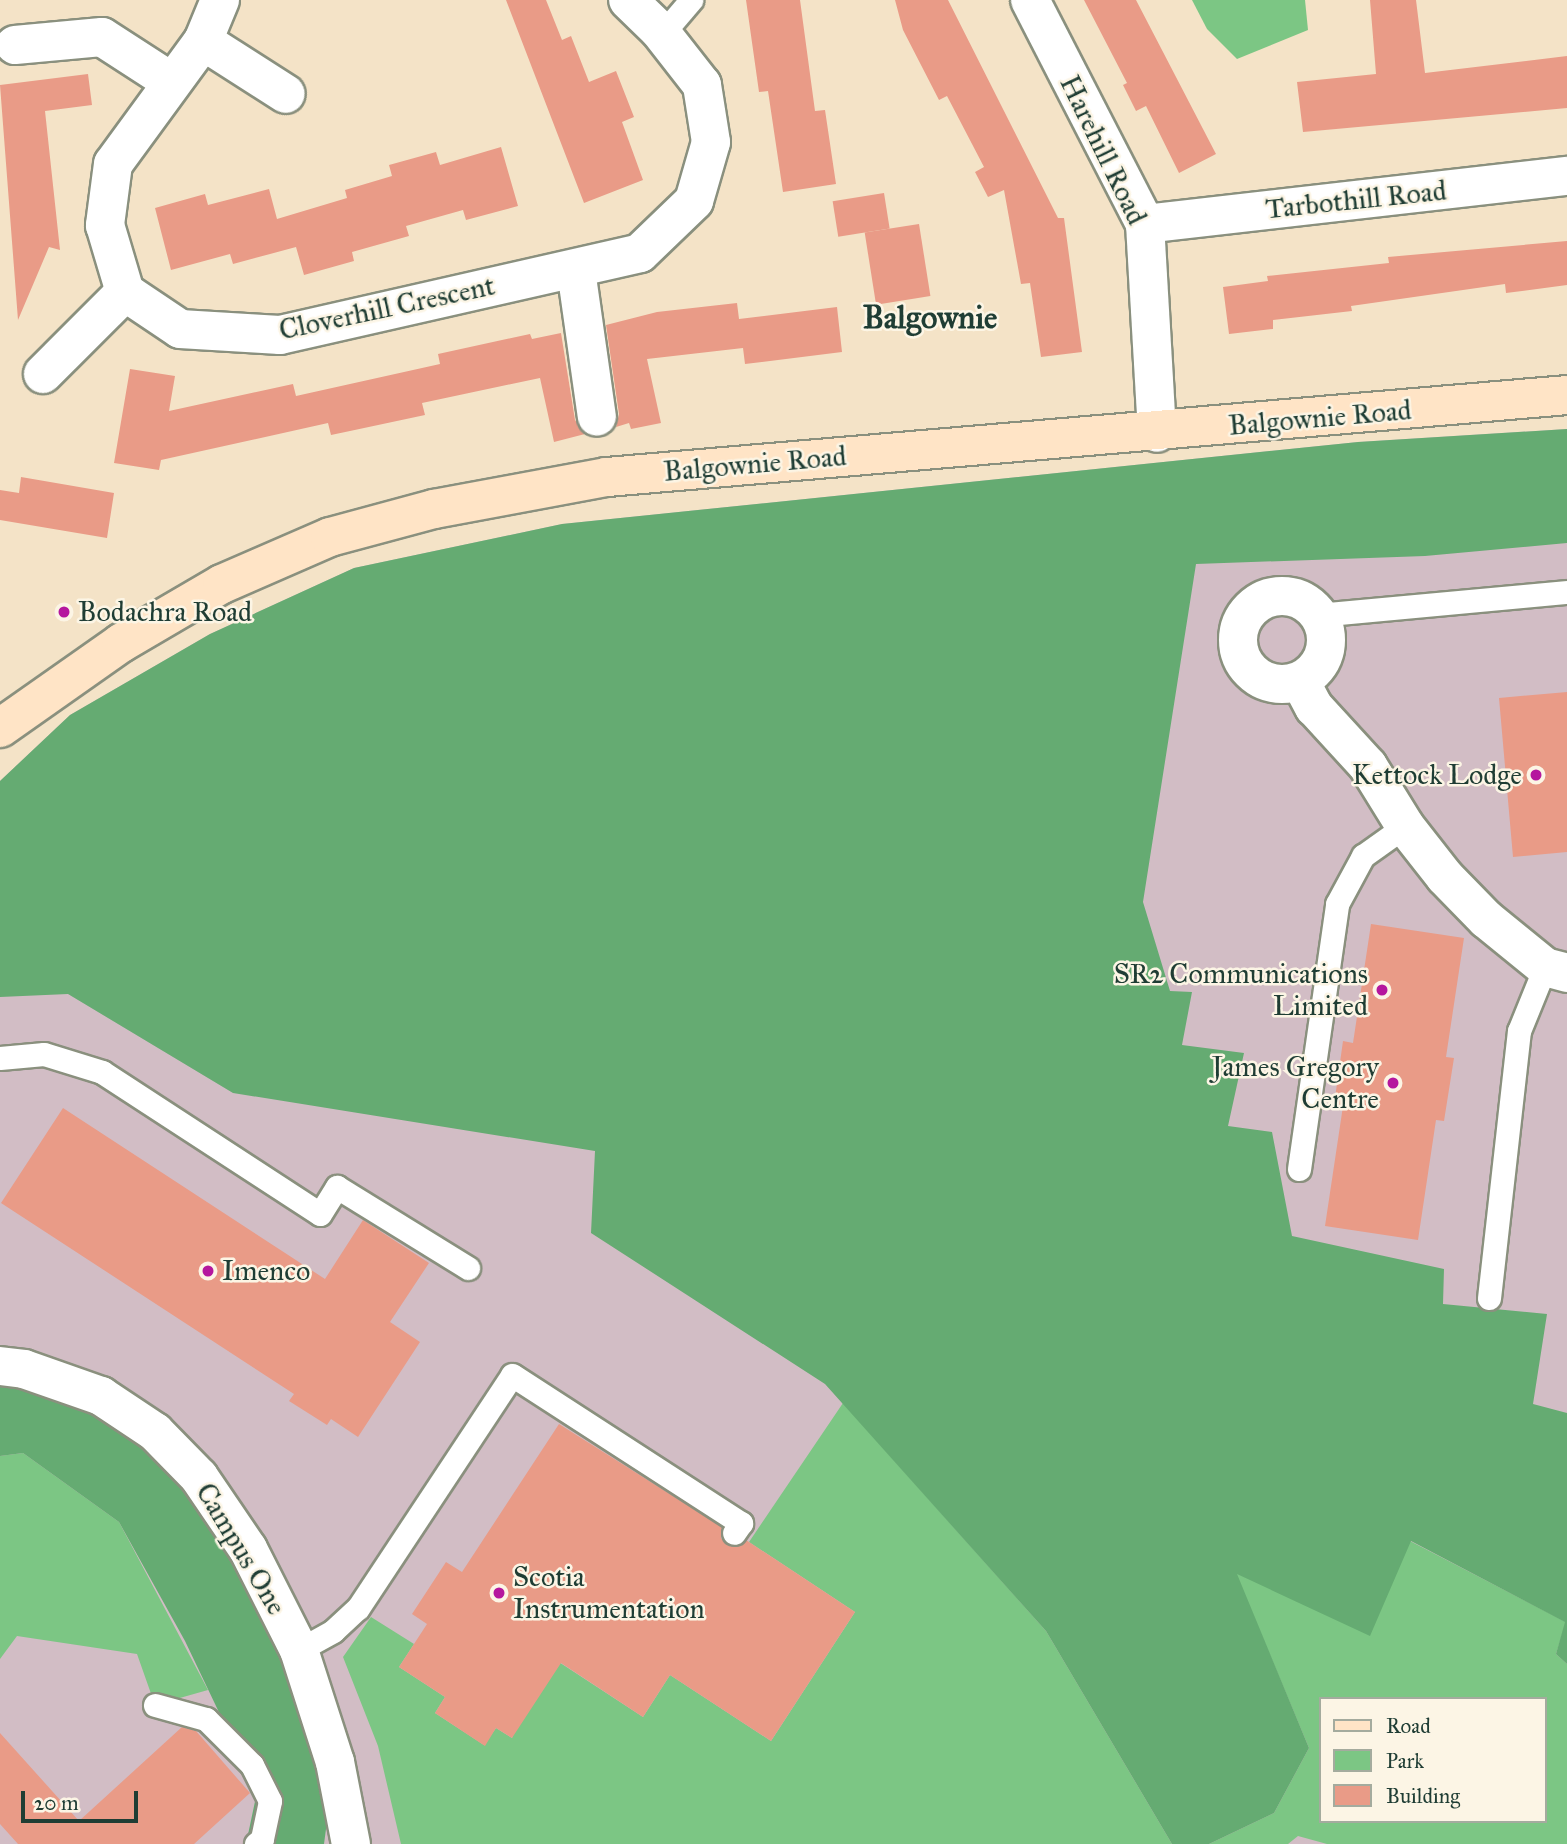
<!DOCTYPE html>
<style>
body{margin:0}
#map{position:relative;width:1567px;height:1844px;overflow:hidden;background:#f4e3c7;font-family:"IM FELL Great Primer",serif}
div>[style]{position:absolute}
.industrial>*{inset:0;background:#d2bdc5}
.green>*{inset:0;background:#7cc684}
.forest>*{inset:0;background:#65ab72}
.building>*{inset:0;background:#e99b87;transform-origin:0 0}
.roads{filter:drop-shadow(2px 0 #8a907e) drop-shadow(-2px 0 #8a907e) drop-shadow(0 2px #8a907e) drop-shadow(0 -2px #8a907e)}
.lane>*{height:23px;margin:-11.5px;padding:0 11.5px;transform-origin:11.5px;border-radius:11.5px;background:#fff}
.street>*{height:38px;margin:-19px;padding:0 19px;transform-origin:19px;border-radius:19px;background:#fff}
.street>.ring{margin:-19px;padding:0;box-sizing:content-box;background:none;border:38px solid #fff;border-radius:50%}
.secondary>*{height:38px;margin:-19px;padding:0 19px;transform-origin:19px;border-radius:19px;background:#ffe4c6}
.dots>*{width:19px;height:19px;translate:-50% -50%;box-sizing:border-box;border:4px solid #fcf5e5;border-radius:50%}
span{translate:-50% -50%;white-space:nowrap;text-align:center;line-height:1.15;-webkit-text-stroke:5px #fcf5e5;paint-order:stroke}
.street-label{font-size:28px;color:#1f3d34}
.poi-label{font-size:28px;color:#1f3d34}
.left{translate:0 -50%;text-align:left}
.right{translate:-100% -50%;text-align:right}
.quarter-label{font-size:32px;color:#1f3d34;font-weight:700}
.legend{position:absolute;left:1319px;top:1697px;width:228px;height:126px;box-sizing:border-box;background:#fcf5e5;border:2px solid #a4ab9e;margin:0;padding:9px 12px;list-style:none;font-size:21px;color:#1f3d34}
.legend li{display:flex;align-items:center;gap:14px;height:35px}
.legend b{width:35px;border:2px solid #a4ab9e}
.scale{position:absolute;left:21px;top:1791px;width:117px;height:32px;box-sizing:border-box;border:4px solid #1f3d34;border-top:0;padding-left:9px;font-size:21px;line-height:24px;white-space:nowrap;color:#1f3d34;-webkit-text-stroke:5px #fcf5e5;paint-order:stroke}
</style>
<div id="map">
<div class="industrial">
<div style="clip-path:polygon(evenodd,1567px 429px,1567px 1844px,0 1844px,0 781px,70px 715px,210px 634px,354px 568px,562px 524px,1358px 442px,1567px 429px,1320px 1699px,1544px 1699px,1544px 1821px,1320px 1821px,1320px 1699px)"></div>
</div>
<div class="green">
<div style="clip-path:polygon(1192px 0,1305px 0,1308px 30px,1237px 59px,1207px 29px)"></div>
<div style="clip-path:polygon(843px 1403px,1046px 1631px,1172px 1844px,401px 1844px,378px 1746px,343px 1657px,371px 1617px,414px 1644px,399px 1667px,445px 1697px,435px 1713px,484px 1745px,496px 1728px,512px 1738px,539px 1649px,643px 1717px,670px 1675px,771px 1741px,855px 1612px,749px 1542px)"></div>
<div style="clip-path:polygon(23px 1453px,119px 1522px,208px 1690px,155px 1705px,137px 1654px,17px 1636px,0 1659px,0 1456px)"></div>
<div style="clip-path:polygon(evenodd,1410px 1541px,1566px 1622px,1556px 1654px,1567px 1664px,1567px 1844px,1327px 1844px,1298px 1836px,1288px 1844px,1209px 1844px,1274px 1813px,1309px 1748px,1236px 1574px,1410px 1541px,1320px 1699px,1544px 1699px,1544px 1821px,1320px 1821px,1320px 1699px)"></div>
</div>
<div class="forest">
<div style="clip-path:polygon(1567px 429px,1567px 543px,1425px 556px,1196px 564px,1143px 902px,1170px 991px,1192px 992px,1182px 1045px,1244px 1053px,1228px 1126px,1272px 1132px,1292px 1236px,1444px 1269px,1443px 1304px,1547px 1314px,1533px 1404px,1567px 1413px,1567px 1664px,1556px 1654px,1565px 1622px,1411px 1541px,1370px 1636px,1237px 1574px,1309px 1748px,1274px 1813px,1209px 1844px,1172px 1844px,1046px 1631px,825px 1384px,591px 1233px,595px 1151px,233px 1093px,68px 994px,0 997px,0 781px,70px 715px,210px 634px,354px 568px,562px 524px,1358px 442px)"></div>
<div style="clip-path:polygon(0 1366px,24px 1369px,199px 1477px,335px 1762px,324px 1844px,246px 1844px,257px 1792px,185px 1641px,119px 1522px,23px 1453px,0 1456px)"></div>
</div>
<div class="building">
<div style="clip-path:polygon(506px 0,546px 0,562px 40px,571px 36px,589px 82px,616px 71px,634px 117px,622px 122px,643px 180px,584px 203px)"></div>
<div style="clip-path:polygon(746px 0,800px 0,815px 111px,825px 110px,836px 184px,783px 192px,768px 91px,759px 92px)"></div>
<div style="clip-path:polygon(895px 0,948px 0,1058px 218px,1064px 218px,1082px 352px,1041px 357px,1030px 283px,1021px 284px,1004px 190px,988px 197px,975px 172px,984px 167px,947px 96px,939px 100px,903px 30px)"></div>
<div style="clip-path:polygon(1084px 0,1136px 0,1216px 154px,1179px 173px,1146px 106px,1136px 111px,1123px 85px,1127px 83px)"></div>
<div style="clip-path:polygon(1370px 0,1416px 0,1425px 73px,1567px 56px,1567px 108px,1303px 132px,1297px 82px,1376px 74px)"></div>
<div style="clip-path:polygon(88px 74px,92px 105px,45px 111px,60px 250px,49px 247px,18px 320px,0 85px)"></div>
<div style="clip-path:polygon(501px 147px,518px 206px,466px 220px,463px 210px,406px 226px,409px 236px,352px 252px,354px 261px,304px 275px,296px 247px,233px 264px,230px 254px,171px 270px,155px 208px,205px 194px,208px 205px,269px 189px,277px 219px,347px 198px,345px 190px,392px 176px,389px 165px,436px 152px,440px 165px)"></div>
<div style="left:884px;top:193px;width:36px;height:52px;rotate:81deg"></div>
<div style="left:919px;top:224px;width:73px;height:55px;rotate:81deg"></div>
<div style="clip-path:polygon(1567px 241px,1567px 285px,1506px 293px,1505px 284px,1351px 306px,1352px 311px,1273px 320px,1273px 329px,1229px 334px,1223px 287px,1268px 281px,1267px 276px,1389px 263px,1388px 257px)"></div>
<div style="clip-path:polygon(737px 303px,739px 319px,837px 307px,842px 352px,745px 364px,743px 348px,647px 359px,661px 423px,631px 429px,629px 423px,616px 427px,619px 414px,606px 325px,657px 312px)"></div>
<div style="clip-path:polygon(561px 333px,575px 420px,585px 434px,554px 442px,540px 378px,422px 403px,425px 415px,350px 431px,331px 435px,328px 423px,161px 460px,159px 470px,114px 463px,130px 369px,175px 376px,169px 411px,293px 384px,296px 396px,440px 364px,438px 354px,530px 334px,532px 339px)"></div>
<div style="clip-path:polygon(21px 477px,114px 493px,107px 538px,0 520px,0 490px,19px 493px)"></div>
<div style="clip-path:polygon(1567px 692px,1567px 852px,1513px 857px,1499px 698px)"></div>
<div style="clip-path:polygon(1371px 924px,1464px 938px,1446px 1057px,1454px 1058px,1444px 1121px,1436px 1120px,1418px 1240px,1325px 1226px,1343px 1106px,1334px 1105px,1343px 1041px,1353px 1043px)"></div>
<div style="clip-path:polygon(63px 1108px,325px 1279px,363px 1220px,429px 1263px,390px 1322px,420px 1342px,358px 1437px,331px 1419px,327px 1425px,289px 1401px,294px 1394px,1px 1203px)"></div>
<div style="clip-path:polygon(559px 1424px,722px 1527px,721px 1538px,727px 1545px,739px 1546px,746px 1540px,855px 1612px,771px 1741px,670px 1675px,643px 1717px,561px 1663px,512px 1738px,496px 1728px,485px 1746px,435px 1713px,445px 1697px,399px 1667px,427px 1624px,412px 1614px,446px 1562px,462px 1572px)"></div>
<div style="clip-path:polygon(182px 1727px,196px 1731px,250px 1793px,194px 1844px,18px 1844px,0 1824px,0 1733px,79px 1821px)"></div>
</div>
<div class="roads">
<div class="lane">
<div style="left:662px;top:34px;width:45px;rotate:-49.5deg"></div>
<div style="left:1318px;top:615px;width:250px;rotate:-5.3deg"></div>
<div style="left:0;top:1058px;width:44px;rotate:-5.2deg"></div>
<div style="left:44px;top:1054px;width:61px;rotate:17.2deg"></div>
<div style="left:102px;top:1072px;width:260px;rotate:33.1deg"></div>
<div style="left:320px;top:1214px;width:32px;rotate:-58deg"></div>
<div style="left:337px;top:1187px;width:154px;rotate:31.7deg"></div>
<div style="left:1299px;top:1169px;width:268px;rotate:-81.8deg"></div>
<div style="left:1337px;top:904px;width:55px;rotate:-61.6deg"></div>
<div style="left:1363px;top:856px;width:52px;rotate:-35.5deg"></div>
<div style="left:1489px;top:1298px;width:269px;rotate:-83.6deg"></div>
<div style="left:1519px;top:1031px;width:69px;rotate:-67.9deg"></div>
<div style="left:299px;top:1650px;width:39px;rotate:-29deg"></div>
<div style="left:333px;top:1631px;width:34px;rotate:-43deg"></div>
<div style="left:358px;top:1608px;width:279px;rotate:-56.5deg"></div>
<div style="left:512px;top:1375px;width:273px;rotate:32.9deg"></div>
<div style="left:741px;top:1523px;width:12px;rotate:125deg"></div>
<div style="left:155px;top:1705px;width:53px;rotate:15.4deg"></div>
<div style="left:206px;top:1719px;width:65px;rotate:45deg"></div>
<div style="left:252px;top:1765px;width:40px;rotate:63.4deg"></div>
<div style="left:270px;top:1801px;width:39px;rotate:102deg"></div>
<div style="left:262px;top:1839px;width:8px;rotate:140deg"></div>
</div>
<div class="street">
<div style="left:220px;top:0;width:44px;rotate:112.5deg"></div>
<div style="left:203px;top:41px;width:152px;rotate:126.2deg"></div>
<div style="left:113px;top:164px;width:62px;rotate:97.5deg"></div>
<div style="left:105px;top:225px;width:70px;rotate:73.4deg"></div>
<div style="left:125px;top:292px;width:66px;rotate:33.9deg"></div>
<div style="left:180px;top:329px;width:100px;rotate:3.4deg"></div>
<div style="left:280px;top:335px;width:369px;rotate:-12.8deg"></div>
<div style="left:640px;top:253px;width:75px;rotate:-43.9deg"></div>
<div style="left:694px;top:201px;width:61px;rotate:-73.9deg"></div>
<div style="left:711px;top:142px;width:58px;rotate:-99deg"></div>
<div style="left:702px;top:85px;width:70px;rotate:-128deg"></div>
<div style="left:659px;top:30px;width:43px;rotate:-135.9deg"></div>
<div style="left:1030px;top:0;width:252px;rotate:62.8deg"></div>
<div style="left:1145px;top:224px;width:209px;rotate:86.7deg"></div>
<div style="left:203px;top:41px;width:98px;rotate:32.6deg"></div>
<div style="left:15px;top:45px;width:87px;rotate:-5.3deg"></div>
<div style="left:102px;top:37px;width:81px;rotate:32.9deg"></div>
<div style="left:1145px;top:224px;width:425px;rotate:-6.5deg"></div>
<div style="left:576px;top:270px;width:148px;rotate:81.9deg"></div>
<div style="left:43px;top:374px;width:116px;rotate:-45deg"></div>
<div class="ring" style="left:1238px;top:596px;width:50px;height:50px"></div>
<div style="left:1300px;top:681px;width:30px;rotate:62deg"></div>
<div style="left:1314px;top:707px;width:80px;rotate:47.5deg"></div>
<div style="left:1368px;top:766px;width:70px;rotate:58.3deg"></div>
<div style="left:1405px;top:826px;width:65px;rotate:51.9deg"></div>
<div style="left:1445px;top:877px;width:59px;rotate:45.7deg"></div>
<div style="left:1486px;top:919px;width:76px;rotate:39.1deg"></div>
<div style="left:1545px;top:967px;width:23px;rotate:15deg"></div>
<div style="left:0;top:1366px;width:24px;rotate:7deg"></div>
<div style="left:24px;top:1369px;width:82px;rotate:19.3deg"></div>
<div style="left:101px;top:1396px;width:65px;rotate:33.7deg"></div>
<div style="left:155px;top:1432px;width:63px;rotate:45.6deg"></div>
<div style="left:199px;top:1477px;width:87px;rotate:55.8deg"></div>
<div style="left:248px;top:1549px;width:113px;rotate:63.2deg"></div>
<div style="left:299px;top:1650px;width:118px;rotate:72.2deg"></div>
<div style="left:335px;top:1762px;width:84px;rotate:79deg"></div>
</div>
<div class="secondary">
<div style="left:0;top:728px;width:148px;rotate:-35.1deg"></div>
<div style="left:121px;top:643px;width:117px;rotate:-30.3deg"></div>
<div style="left:222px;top:584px;width:118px;rotate:-23.5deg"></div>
<div style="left:330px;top:537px;width:108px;rotate:-15.1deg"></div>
<div style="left:434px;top:509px;width:176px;rotate:-10.5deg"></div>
<div style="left:607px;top:477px;width:963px;rotate:-4.88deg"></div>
</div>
</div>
<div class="dots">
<div style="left:64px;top:612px;background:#b5179e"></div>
<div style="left:1536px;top:775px;background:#b5179e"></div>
<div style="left:1382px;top:990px;background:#b5179e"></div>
<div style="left:1393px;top:1083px;background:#b5179e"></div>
<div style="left:208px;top:1271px;background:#b5179e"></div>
<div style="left:499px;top:1593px;background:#b5179e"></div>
</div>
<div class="street-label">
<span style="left:1103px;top:150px;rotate:64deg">Harehill Road</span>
<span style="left:1356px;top:200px;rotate:-6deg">Tarbothill Road</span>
<span style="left:387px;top:308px;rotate:-12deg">Cloverhill Crescent</span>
<span style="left:1320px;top:418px;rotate:-5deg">Balgownie Road</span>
<span style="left:755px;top:464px;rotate:-5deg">Balgownie Road</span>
<span style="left:241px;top:1549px;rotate:59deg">Campus One</span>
</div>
<div class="poi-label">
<span class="left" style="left:78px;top:612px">Bodachra Road</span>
<span class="right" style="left:1522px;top:775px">Kettock Lodge</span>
<span class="right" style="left:1368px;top:990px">SR2 Communications<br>Limited</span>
<span class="right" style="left:1379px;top:1083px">James Gregory<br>Centre</span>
<span class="left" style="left:222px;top:1271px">Imenco</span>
<span class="left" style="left:513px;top:1593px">Scotia<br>Instrumentation</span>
</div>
<div class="quarter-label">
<span style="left:930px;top:318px">Balgownie</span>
</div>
<ul class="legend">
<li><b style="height:9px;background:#ffe4c6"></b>Road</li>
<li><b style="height:19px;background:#7cc684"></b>Park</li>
<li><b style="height:19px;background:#e99b87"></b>Building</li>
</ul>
<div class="scale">20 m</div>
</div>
